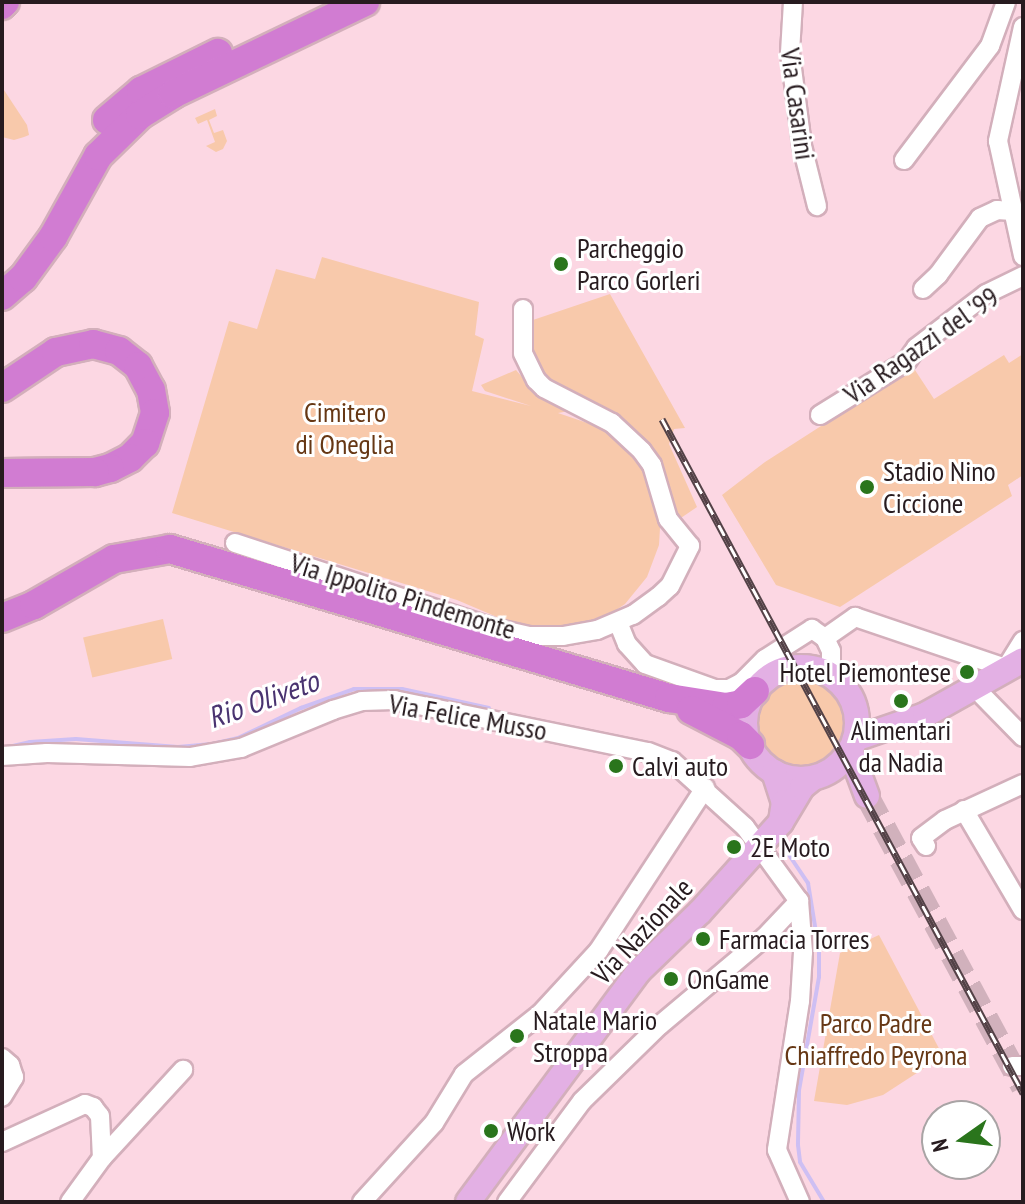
<!DOCTYPE html>
<style>
body{margin:0}
#map{position:relative;width:1025px;height:1204px;overflow:hidden;background:#fcd7e3;font-family:"PT Sans Narrow",sans-serif}
div>[style]{position:absolute}
.green>*{inset:0;background:#f8c9ab;transform-origin:0 0}
.round{border-radius:50%}
.stream>*{height:4px;margin:-2px;padding:0 2px;transform-origin:2px;border-radius:2px;background:#cebff3}
.major-tunnel>*{height:24px;margin-top:-12px;transform-origin:0;background:repeating-linear-gradient(90deg,#d1b1bc 0 24px,transparent 0 36px)}
.roads{filter:drop-shadow(2px 0 #d3afbb) drop-shadow(-2px 0 #d3afbb) drop-shadow(0 2px #d3afbb) drop-shadow(0 -2px #d3afbb)}
.minor>*{height:18px;margin:-9px;padding:0 9px;transform-origin:9px;border-radius:9px;background:#fff}
.major>*{height:24px;margin:-12px;padding:0 12px;transform-origin:12px;border-radius:12px;background:#e3b0e4}
.major>.ring{margin:-12px;padding:0;box-sizing:content-box;background:none;border:24px solid #e3b0e4;border-radius:50%}
.highway>*{height:28px;margin:-14px;padding:0 14px;transform-origin:14px;border-radius:14px;background:#d17cd2}
.rail>*{height:7px;margin-top:-3.5px;transform-origin:0;background:repeating-linear-gradient(90deg,#fff 0 12px,#534247 0 24px);box-sizing:border-box;border-block:2px solid #534247}
.dots>*{width:22px;height:22px;translate:-50% -50%;box-sizing:border-box;border:4px solid #fff;border-radius:50%}
span{translate:-50% -50%;white-space:nowrap;text-align:center;line-height:1.15;-webkit-text-stroke:6px #fff;paint-order:stroke}
.street-label{font-size:28px;color:#271b1f}
.poi-label{font-size:28px;color:#271b1f}
.left{translate:0 -50%;text-align:left}
.right{translate:-100% -50%;text-align:right}
.park-label{font-size:28px;color:#663714}
.water-label{font-size:30px;color:#493370;font-style:italic}
.frame{position:absolute;inset:0;border:4px solid #271b1f;pointer-events:none}
.north{position:absolute;left:921px;top:1100px;width:80px;height:80px;box-sizing:border-box;background:#fff;border:2px solid #a9a4a5;border-radius:50%;rotate:256deg;font-size:22px;font-weight:700;line-height:32px;text-align:center;color:#271b1f}
.north::after{content:'';display:block;margin:auto;width:28px;height:36px;background:#2a751c;clip-path:polygon(50% 0,100% 100%,50% 72%,0 100%)}
</style>
<div id="map">
<div class="green">
<div style="clip-path:polygon(2px 87px,27px 125px,29px 135px,24px 137px,14px 140px,2px 137px)"></div>
<div style="clip-path:polygon(215px 109px,217px 116px,209px 120px,214px 133px,223px 130px,227px 141px,223px 149px,216px 152px,206px 146px,215px 142px,207px 120px,198px 124px,195px 118px)"></div>
<div style="clip-path:polygon(322px 257px,479px 302px,475px 335px,484px 339px,472px 391px,531px 406px,485px 391px,481px 385px,516px 370px,540px 398px,569px 411px,558px 413px,605px 429px,632px 450px,651px 478px,661px 511px,659px 545px,647px 577px,625px 604px,597px 623px,545px 631px,511px 623px,457px 600px,172px 513px,229px 321px,257px 329px,276px 269px,315px 279px)"></div>
<div style="clip-path:polygon(610px 294px,685px 428px,674px 429px,669px 444px,697px 507px,675px 522px,667px 482px,648px 444px,608px 409px,552px 382px,532px 356px,530px 321px)"></div>
<div style="clip-path:polygon(1023px 354px,1023px 475px,1008px 485px,1012px 496px,840px 607px,776px 585px,722px 495px,765px 462px,913px 367px,934px 399px,1004px 355px,1009px 363px)"></div>
<div style="left:163px;top:619px;width:41px;height:82px;rotate:77deg"></div>
<div class="round" style="left:753px;top:675px;width:98px;height:98px"></div>
<div style="clip-path:polygon(879px 935px,943px 1056px,883px 1095px,847px 1105px,814px 1101px,840px 953px)"></div>
</div>
<div class="stream">
<div style="left:4px;top:748px;width:27px;rotate:-13deg"></div>
<div style="left:30px;top:742px;width:46px;rotate:-3.7deg"></div>
<div style="left:76px;top:739px;width:102px;rotate:4.5deg"></div>
<div style="left:178px;top:747px;width:34px;rotate:-5deg"></div>
<div style="left:212px;top:744px;width:27px;rotate:-13deg"></div>
<div style="left:238px;top:738px;width:70px;rotate:-25.5deg"></div>
<div style="left:301px;top:708px;width:56px;rotate:-19.7deg"></div>
<div style="left:354px;top:689px;width:48px"></div>
<div style="left:402px;top:689px;width:89px;rotate:12.3deg"></div>
<div style="left:783px;top:846px;width:45px;rotate:56deg"></div>
<div style="left:808px;top:883px;width:69px;rotate:80.8deg"></div>
<div style="left:819px;top:951px;width:26px;rotate:90deg"></div>
<div style="left:819px;top:977px;width:116px;rotate:100deg"></div>
<div style="left:799px;top:1091px;width:54px;rotate:91.1deg"></div>
<div style="left:798px;top:1145px;width:17px;rotate:83deg"></div>
<div style="left:800px;top:1162px;width:47px;rotate:59deg"></div>
</div>
<div class="major-tunnel">
<div style="left:867px;top:796px;width:330px;rotate:61.8deg"></div>
</div>
<div class="roads">
<div class="minor">
<div style="left:793px;top:2px;width:51px;rotate:93.4deg"></div>
<div style="left:790px;top:53px;width:94px;rotate:82.6deg"></div>
<div style="left:802px;top:146px;width:62px;rotate:76deg"></div>
<div style="left:1023px;top:27px;width:117px;rotate:102.4deg"></div>
<div style="left:998px;top:141px;width:118px;rotate:77.7deg"></div>
<div style="left:904px;top:160px;width:143px;rotate:-53deg"></div>
<div style="left:990px;top:46px;width:47px;rotate:-70deg"></div>
<div style="left:923px;top:289px;width:21px;rotate:-43deg"></div>
<div style="left:938px;top:275px;width:71px;rotate:-53.6deg"></div>
<div style="left:980px;top:218px;width:19px;rotate:-25deg"></div>
<div style="left:997px;top:210px;width:16px;rotate:4deg"></div>
<div style="left:820px;top:415px;width:102px;rotate:-31.8deg"></div>
<div style="left:907px;top:361px;width:16px;rotate:-55deg"></div>
<div style="left:916px;top:348px;width:88px;rotate:-37.6deg"></div>
<div style="left:986px;top:294px;width:41px;rotate:-25.9deg"></div>
<div style="left:235px;top:543px;width:273px;rotate:18.2deg"></div>
<div style="left:494px;top:628px;width:35px;rotate:13deg"></div>
<div style="left:528px;top:636px;width:35px"></div>
<div style="left:563px;top:636px;width:35px;rotate:-10deg"></div>
<div style="left:597px;top:630px;width:39px;rotate:-23deg"></div>
<div style="left:633px;top:615px;width:31px;rotate:-36deg"></div>
<div style="left:658px;top:597px;width:16px;rotate:-43deg"></div>
<div style="left:670px;top:586px;width:45px;rotate:-63.4deg"></div>
<div style="left:690px;top:546px;width:35px;rotate:-129deg"></div>
<div style="left:668px;top:519px;width:56px;rotate:-106.5deg"></div>
<div style="left:652px;top:465px;width:17px;rotate:-126deg"></div>
<div style="left:642px;top:451px;width:41px;rotate:-137deg"></div>
<div style="left:612px;top:423px;width:76px;rotate:-152.8deg"></div>
<div style="left:544px;top:388px;width:11px;rotate:-135deg"></div>
<div style="left:536px;top:380px;width:30px;rotate:-116deg"></div>
<div style="left:523px;top:353px;width:44px;rotate:-90deg"></div>
<div style="left:618px;top:622px;width:24px;rotate:68deg"></div>
<div style="left:627px;top:644px;width:27px;rotate:48deg"></div>
<div style="left:645px;top:664px;width:74px;rotate:19.7deg"></div>
<div style="left:715px;top:689px;width:14px"></div>
<div style="left:729px;top:689px;width:13px;rotate:-27deg"></div>
<div style="left:741px;top:683px;width:34px;rotate:-45deg"></div>
<div style="left:765px;top:659px;width:56px;rotate:-32.6deg"></div>
<div style="left:812px;top:629px;width:16px;rotate:35deg"></div>
<div style="left:825px;top:638px;width:14px;rotate:65deg"></div>
<div style="left:831px;top:651px;width:10px;rotate:90deg"></div>
<div style="left:831px;top:661px;width:13px;rotate:132deg"></div>
<div style="left:825px;top:638px;width:37px;rotate:-35deg"></div>
<div style="left:855px;top:617px;width:159px;rotate:18.7deg"></div>
<div style="left:1006px;top:668px;width:32px;rotate:-58deg"></div>
<div style="left:974px;top:687px;width:70px;rotate:45.6deg"></div>
<div style="left:2px;top:756px;width:45px;rotate:-3.8deg"></div>
<div style="left:47px;top:753px;width:143px;rotate:1.6deg"></div>
<div style="left:190px;top:757px;width:52px;rotate:-10deg"></div>
<div style="left:241px;top:748px;width:100px;rotate:-22.4deg"></div>
<div style="left:333px;top:710px;width:30px;rotate:-17deg"></div>
<div style="left:362px;top:701px;width:32px;rotate:-2deg"></div>
<div style="left:394px;top:700px;width:259px;rotate:11.6deg"></div>
<div style="left:648px;top:752px;width:26px;rotate:21deg"></div>
<div style="left:672px;top:761px;width:98px;rotate:42.1deg"></div>
<div style="left:745px;top:827px;width:92px;rotate:53.9deg"></div>
<div style="left:799px;top:901px;width:51px;rotate:85.5deg"></div>
<div style="left:803px;top:952px;width:49px;rotate:93.5deg"></div>
<div style="left:800px;top:1001px;width:151px;rotate:98.8deg"></div>
<div style="left:777px;top:1150px;width:57px;rotate:66.1deg"></div>
<div style="left:964px;top:810px;width:116px;rotate:59.5deg"></div>
<div style="left:926px;top:846px;width:9px;rotate:-122deg"></div>
<div style="left:921px;top:838px;width:30px;rotate:-37deg"></div>
<div style="left:945px;top:820px;width:86px;rotate:-24.8deg"></div>
<div style="left:2px;top:1058px;width:11px;rotate:41deg"></div>
<div style="left:10px;top:1065px;width:13px;rotate:72deg"></div>
<div style="left:14px;top:1077px;width:23px;rotate:121deg"></div>
<div style="left:1012px;top:1066px;width:11px"></div>
<div style="left:2px;top:1142px;width:91px;rotate:-24.6deg"></div>
<div style="left:85px;top:1104px;width:9px;rotate:21deg"></div>
<div style="left:93px;top:1107px;width:11px;rotate:52deg"></div>
<div style="left:100px;top:1116px;width:42px;rotate:87.3deg"></div>
<div style="left:70px;top:1202px;width:54px;rotate:-54deg"></div>
<div style="left:102px;top:1158px;width:120px;rotate:-47.4deg"></div>
<div style="left:362px;top:1202px;width:107px;rotate:-47.7deg"></div>
<div style="left:434px;top:1123px;width:57px;rotate:-58.5deg"></div>
<div style="left:464px;top:1074px;width:97px;rotate:-38.3deg"></div>
<div style="left:540px;top:1014px;width:87px;rotate:-47.3deg"></div>
<div style="left:599px;top:950px;width:194px;rotate:-56.8deg"></div>
<div style="left:507px;top:1202px;width:126px;rotate:-53.4deg"></div>
<div style="left:582px;top:1101px;width:109px;rotate:-44.3deg"></div>
<div style="left:660px;top:1025px;width:137px;rotate:-40deg"></div>
<div style="left:765px;top:937px;width:50px;rotate:-46.6deg"></div>
</div>
<div class="major">
<div class="ring" style="left:745px;top:667px;width:88px;height:88px"></div>
<div style="left:855px;top:739px;width:74px;rotate:-18.9deg"></div>
<div style="left:925px;top:715px;width:112px;rotate:-29.3deg"></div>
<div style="left:850px;top:750px;width:49px;rotate:69.7deg"></div>
<div style="left:774px;top:772px;width:32px;rotate:72deg"></div>
<div style="left:784px;top:802px;width:20px;rotate:99deg"></div>
<div style="left:781px;top:822px;width:41px;rotate:-59deg"></div>
<div style="left:802px;top:787px;width:14px;rotate:-39deg"></div>
<div style="left:468px;top:1202px;width:286px;rotate:-53.5deg"></div>
<div style="left:638px;top:972px;width:86px;rotate:-44.1deg"></div>
<div style="left:700px;top:912px;width:121px;rotate:-48deg"></div>
</div>
<div class="highway">
<div style="left:2px;top:5px;width:4px;rotate:-45deg"></div>
<div style="left:107px;top:120px;width:45px;rotate:-40.5deg"></div>
<div style="left:141px;top:91px;width:86px;rotate:-26.3deg"></div>
<div style="left:2px;top:296px;width:28px;rotate:-41deg"></div>
<div style="left:23px;top:278px;width:51px;rotate:-53.8deg"></div>
<div style="left:53px;top:237px;width:93px;rotate:-60.9deg"></div>
<div style="left:98px;top:156px;width:59px;rotate:-44.3deg"></div>
<div style="left:140px;top:115px;width:39px;rotate:-32deg"></div>
<div style="left:173px;top:94px;width:213px;rotate:-25.6deg"></div>
<div style="left:2px;top:388px;width:65px;rotate:-33.7deg"></div>
<div style="left:56px;top:352px;width:38px;rotate:-12deg"></div>
<div style="left:93px;top:344px;width:27px;rotate:15deg"></div>
<div style="left:119px;top:351px;width:24px;rotate:38deg"></div>
<div style="left:138px;top:366px;width:27px;rotate:62deg"></div>
<div style="left:151px;top:390px;width:23px;rotate:80deg"></div>
<div style="left:155px;top:413px;width:32px;rotate:108deg"></div>
<div style="left:145px;top:443px;width:21px;rotate:135deg"></div>
<div style="left:130px;top:458px;width:22px;rotate:153deg"></div>
<div style="left:110px;top:468px;width:16px;rotate:165deg"></div>
<div style="left:95px;top:472px;width:93px;rotate:179.4deg"></div>
<div style="left:2px;top:618px;width:35px;rotate:-22deg"></div>
<div style="left:34px;top:605px;width:92px;rotate:-29.9deg"></div>
<div style="left:114px;top:559px;width:57px;rotate:-10.1deg"></div>
<div style="left:170px;top:549px;width:521px;rotate:16.63deg"></div>
<div style="left:669px;top:698px;width:58px;rotate:9deg"></div>
<div style="left:726px;top:707px;width:15px;rotate:-11deg"></div>
<div style="left:741px;top:704px;width:19px;rotate:-43deg"></div>
<div style="left:691px;top:710px;width:56px;rotate:27.5deg"></div>
<div style="left:741px;top:736px;width:13px;rotate:45deg"></div>
</div>
</div>
<div class="rail">
<div style="left:662px;top:419px;width:765px;rotate:61.83deg"></div>
</div>
<div class="dots">
<div style="left:561px;top:264px;background:#2a751c"></div>
<div style="left:867px;top:487px;background:#2a751c"></div>
<div style="left:967px;top:672px;background:#2a751c"></div>
<div style="left:901px;top:701px;background:#2a751c"></div>
<div style="left:616px;top:766px;background:#2a751c"></div>
<div style="left:734px;top:847px;background:#2a751c"></div>
<div style="left:703px;top:939px;background:#2a751c"></div>
<div style="left:671px;top:979px;background:#2a751c"></div>
<div style="left:517px;top:1036px;background:#2a751c"></div>
<div style="left:491px;top:1131px;background:#2a751c"></div>
</div>
<div class="street-label">
<span style="left:798px;top:104px;rotate:82deg">Via Casarini</span>
<span style="left:921px;top:345px;rotate:-35deg">Via Ragazzi del '99</span>
<span style="left:403px;top:596px;rotate:17deg">Via Ippolito Pindemonte</span>
<span style="left:468px;top:717px;rotate:10deg">Via Felice Musso</span>
<span style="left:642px;top:931px;rotate:-47deg">Via Nazionale</span>
</div>
<div class="poi-label">
<span class="left" style="left:577px;top:264px">Parcheggio<br>Parco Gorleri</span>
<span class="left" style="left:883px;top:487px">Stadio Nino<br>Ciccione</span>
<span class="right" style="left:951px;top:672px">Hotel Piemontese</span>
<span style="left:901px;top:746px">Alimentari<br>da Nadia</span>
<span class="left" style="left:632px;top:766px">Calvi auto</span>
<span class="left" style="left:750px;top:847px">2E Moto</span>
<span class="left" style="left:719px;top:939px">Farmacia Torres</span>
<span class="left" style="left:687px;top:979px">OnGame</span>
<span class="left" style="left:533px;top:1036px">Natale Mario<br>Stroppa</span>
<span class="left" style="left:507px;top:1131px">Work</span>
</div>
<div class="park-label">
<span style="left:345px;top:428px">Cimitero<br>di Oneglia</span>
<span style="left:876px;top:1039px">Parco Padre<br>Chiaffredo Peyrona</span>
</div>
<div class="water-label">
<span style="left:263px;top:699px;rotate:-20deg">Rio Oliveto</span>
</div>
<div class="frame"></div>
<div class="north">N</div>
</div>
